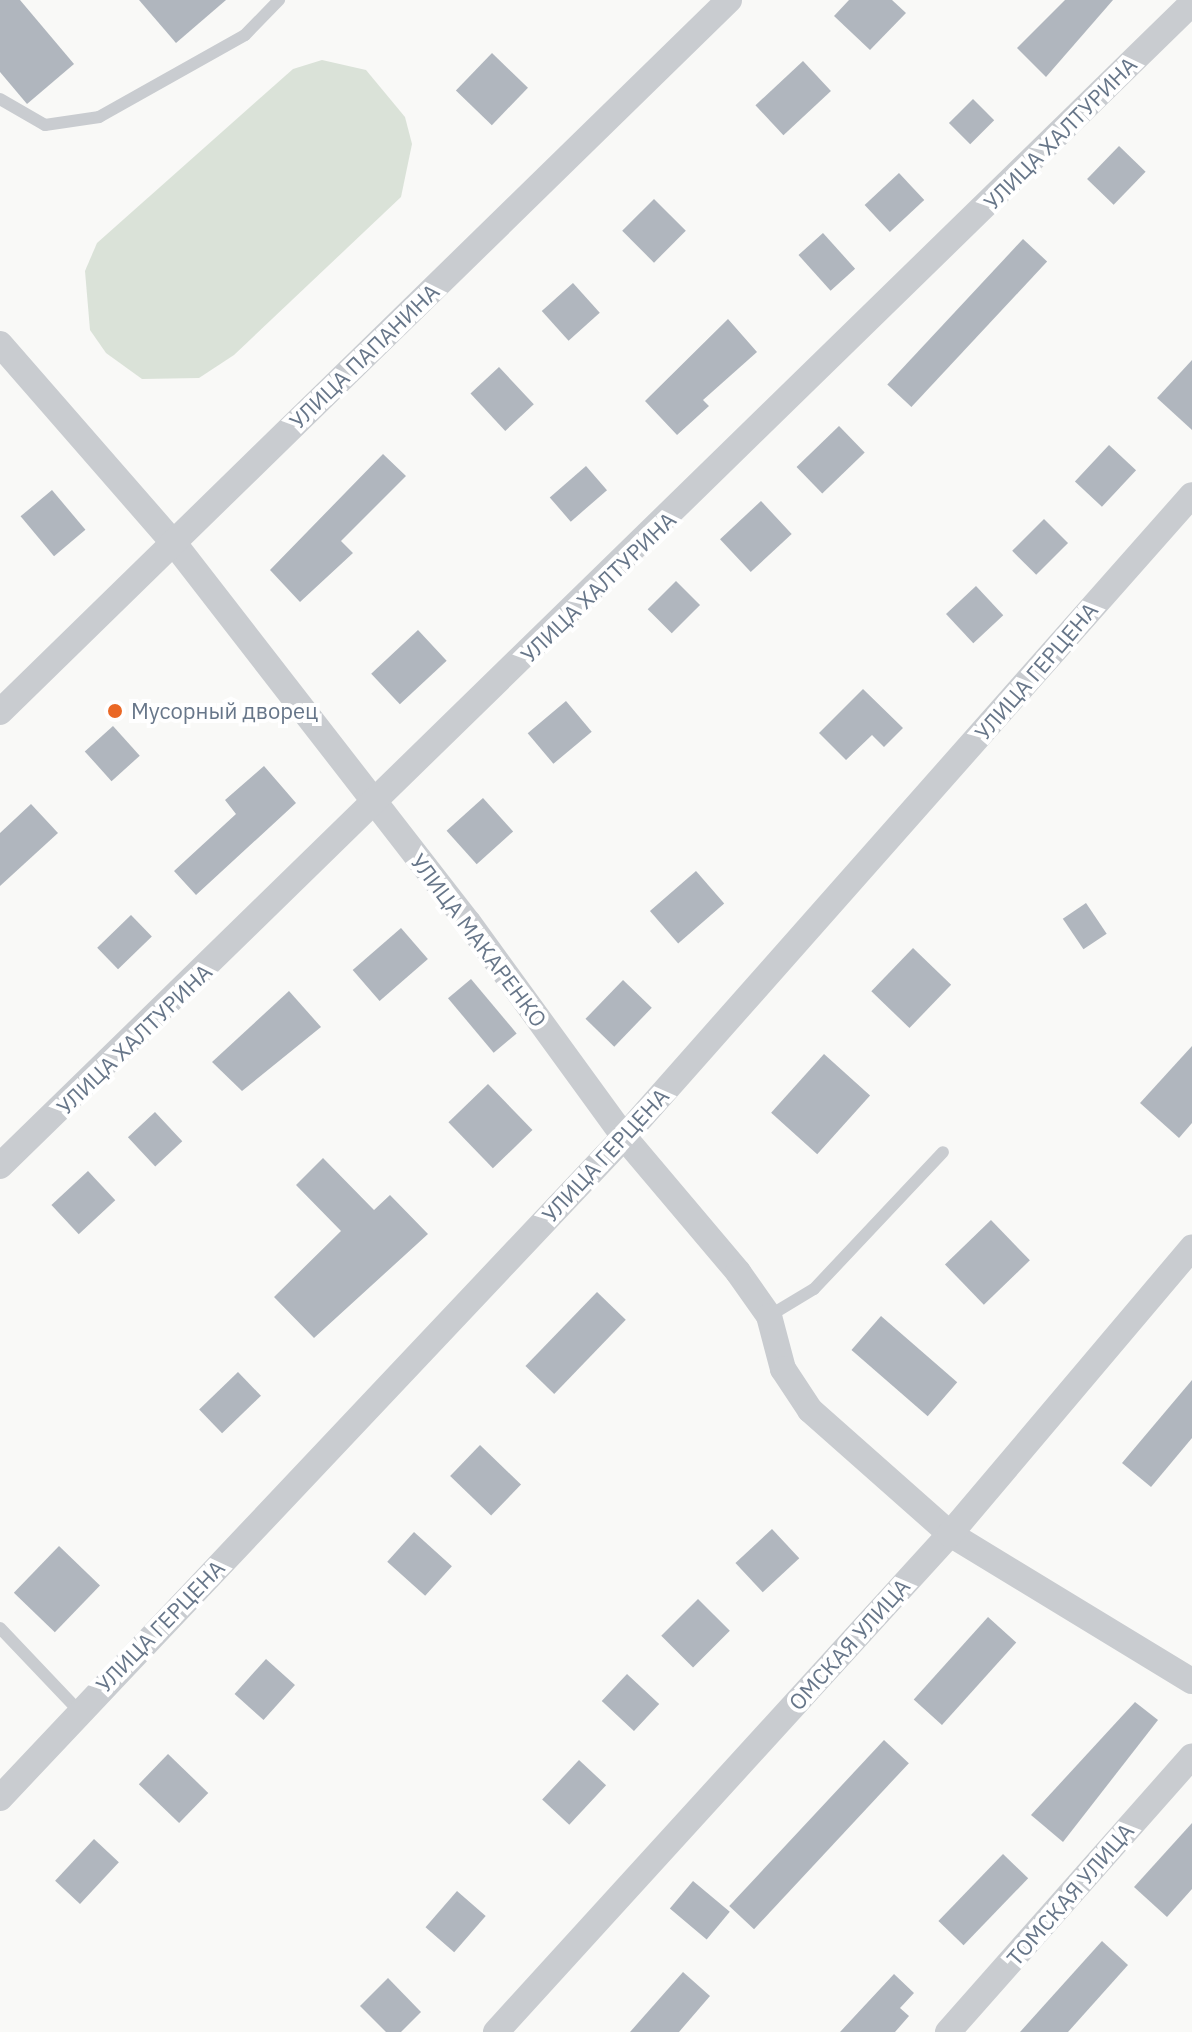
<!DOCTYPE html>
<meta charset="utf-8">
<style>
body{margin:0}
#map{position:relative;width:1192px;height:2032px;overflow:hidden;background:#f9f9f7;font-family:"IBM Plex Sans",sans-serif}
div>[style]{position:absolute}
.green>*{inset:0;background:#dae2d8}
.building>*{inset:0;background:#b0b6be;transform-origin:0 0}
.service>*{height:12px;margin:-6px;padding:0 6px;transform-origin:6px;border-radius:6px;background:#c9ccd0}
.minor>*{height:26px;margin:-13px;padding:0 13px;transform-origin:13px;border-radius:13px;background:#c9ccd0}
.dots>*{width:22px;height:22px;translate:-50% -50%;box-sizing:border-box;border:4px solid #fff;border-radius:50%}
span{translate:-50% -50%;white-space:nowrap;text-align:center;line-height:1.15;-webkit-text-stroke:8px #fff;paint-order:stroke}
.street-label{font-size:22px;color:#677689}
.poi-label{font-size:22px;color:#677689}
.left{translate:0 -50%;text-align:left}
</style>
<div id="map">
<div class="green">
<div style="clip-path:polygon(322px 60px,366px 70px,405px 117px,412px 144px,401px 197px,234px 355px,199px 378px,142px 379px,106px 353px,90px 330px,85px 271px,97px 243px,293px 69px)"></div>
</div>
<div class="building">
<div style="clip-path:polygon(0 0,20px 0,74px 64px,27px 104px,0 72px)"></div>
<div style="clip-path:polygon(139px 0,226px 0,176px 43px)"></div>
<div style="clip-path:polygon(849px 0,892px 0,906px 13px,870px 50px,834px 16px)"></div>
<div style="clip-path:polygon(1065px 0,1113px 0,1046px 77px,1017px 48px)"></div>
<div style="left:492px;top:53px;width:50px;height:52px;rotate:44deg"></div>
<div style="left:803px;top:61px;width:41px;height:65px;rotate:47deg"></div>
<div style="left:973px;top:99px;width:30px;height:34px;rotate:45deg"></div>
<div style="left:1119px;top:146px;width:37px;height:46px;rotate:44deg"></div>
<div style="left:899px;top:173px;width:37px;height:47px;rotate:47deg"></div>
<div style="left:654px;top:199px;width:45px;height:45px;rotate:45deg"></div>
<div style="left:823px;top:233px;width:48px;height:33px;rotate:48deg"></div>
<div style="left:1023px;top:239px;width:33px;height:199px;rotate:43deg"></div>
<div style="left:573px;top:283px;width:40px;height:42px;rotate:48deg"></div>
<div style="clip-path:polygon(728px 319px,757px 352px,703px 400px,709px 406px,677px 435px,645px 401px)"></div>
<div style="clip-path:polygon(1192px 360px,1192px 430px,1157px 398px)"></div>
<div style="left:499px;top:367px;width:51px;height:39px;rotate:47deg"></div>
<div style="left:839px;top:426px;width:37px;height:59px;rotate:46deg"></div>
<div style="left:1109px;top:445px;width:37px;height:50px;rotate:43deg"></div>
<div style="clip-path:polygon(383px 454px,406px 476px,341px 541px,353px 553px,300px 602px,270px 570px)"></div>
<div style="left:586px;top:466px;width:32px;height:48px;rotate:49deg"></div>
<div style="left:52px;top:490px;width:52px;height:41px;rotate:50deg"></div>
<div style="left:761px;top:501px;width:45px;height:56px;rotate:47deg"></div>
<div style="left:1044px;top:519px;width:34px;height:45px;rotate:45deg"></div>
<div style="left:676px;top:581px;width:34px;height:40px;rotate:45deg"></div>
<div style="left:976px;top:586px;width:40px;height:41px;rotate:47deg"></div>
<div style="left:418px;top:630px;width:42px;height:64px;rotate:47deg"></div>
<div style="clip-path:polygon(863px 689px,903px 728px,884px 747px,872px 735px,846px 760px,819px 733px)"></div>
<div style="left:566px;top:701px;width:40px;height:50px;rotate:50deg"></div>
<div style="left:113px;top:726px;width:40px;height:38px;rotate:48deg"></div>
<div style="clip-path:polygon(264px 766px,296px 803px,196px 895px,174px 871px,236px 814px,225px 800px)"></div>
<div style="left:483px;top:798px;width:45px;height:49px;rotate:48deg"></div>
<div style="clip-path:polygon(31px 804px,58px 833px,0 886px,0 833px)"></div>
<div style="left:696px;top:871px;width:43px;height:61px;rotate:49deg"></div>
<div style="left:1086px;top:903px;width:37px;height:28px;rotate:56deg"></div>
<div style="left:131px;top:915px;width:30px;height:47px;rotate:46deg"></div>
<div style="left:401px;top:928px;width:41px;height:64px;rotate:49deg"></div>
<div style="left:913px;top:948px;width:53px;height:60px;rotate:44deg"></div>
<div style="left:471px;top:979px;width:71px;height:30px;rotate:50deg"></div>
<div style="left:623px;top:980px;width:40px;height:54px;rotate:44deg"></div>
<div style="clip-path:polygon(289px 991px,321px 1027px,242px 1091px,212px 1062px)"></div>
<div style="clip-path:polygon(1192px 1046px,1192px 1123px,1179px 1138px,1140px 1103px)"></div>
<div style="left:824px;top:1054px;width:62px;height:79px;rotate:42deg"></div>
<div style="left:488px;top:1084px;width:64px;height:55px;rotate:46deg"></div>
<div style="left:155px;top:1112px;width:40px;height:37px;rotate:47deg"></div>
<div style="clip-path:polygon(323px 1158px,374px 1210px,390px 1195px,428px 1234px,314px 1338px,274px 1297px,341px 1231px,296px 1185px)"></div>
<div style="left:88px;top:1171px;width:40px;height:50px;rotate:47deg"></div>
<div style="left:991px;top:1220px;width:56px;height:64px;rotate:46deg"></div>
<div style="left:597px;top:1292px;width:40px;height:103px;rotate:44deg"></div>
<div style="left:881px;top:1316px;width:101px;height:45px;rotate:41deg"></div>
<div style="left:238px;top:1372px;width:33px;height:54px;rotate:46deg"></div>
<div style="clip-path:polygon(1192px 1380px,1192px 1438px,1151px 1487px,1122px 1463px)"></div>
<div style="left:480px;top:1445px;width:57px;height:43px;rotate:44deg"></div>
<div style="left:772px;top:1529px;width:40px;height:50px;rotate:47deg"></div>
<div style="left:414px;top:1532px;width:51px;height:40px;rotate:42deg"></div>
<div style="left:59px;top:1546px;width:57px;height:65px;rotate:44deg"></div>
<div style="left:698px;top:1599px;width:45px;height:52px;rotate:45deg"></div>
<div style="left:988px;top:1617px;width:38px;height:111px;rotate:42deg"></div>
<div style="left:266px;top:1659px;width:39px;height:47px;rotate:42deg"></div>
<div style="left:627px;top:1674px;width:44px;height:37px;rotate:43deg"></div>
<div style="clip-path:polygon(1135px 1702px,1158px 1720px,1063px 1842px,1031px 1815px)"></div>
<div style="left:884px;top:1740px;width:34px;height:227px;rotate:43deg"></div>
<div style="left:168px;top:1754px;width:56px;height:42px;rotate:44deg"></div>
<div style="left:579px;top:1760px;width:37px;height:54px;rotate:43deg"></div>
<div style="clip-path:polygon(1192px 1823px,1192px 1889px,1167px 1917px,1134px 1887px)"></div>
<div style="left:94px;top:1839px;width:34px;height:57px;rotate:43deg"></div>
<div style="left:1003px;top:1854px;width:35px;height:93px;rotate:44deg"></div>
<div style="left:693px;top:1881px;width:48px;height:36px;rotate:40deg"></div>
<div style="left:457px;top:1891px;width:38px;height:48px;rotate:41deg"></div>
<div style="clip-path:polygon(1102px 1941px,1128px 1965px,1068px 2032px,1020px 2032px)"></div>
<div style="clip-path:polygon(683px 1972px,710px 1996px,679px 2032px,630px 2032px)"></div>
<div style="clip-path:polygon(894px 1974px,914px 1993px,900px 2008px,909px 2016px,895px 2032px,840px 2032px)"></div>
<div style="clip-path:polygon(388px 1978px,421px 2012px,401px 2032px,386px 2032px,360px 2006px)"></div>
</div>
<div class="service">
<div style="left:0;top:99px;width:52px;rotate:30deg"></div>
<div style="left:45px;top:125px;width:55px;rotate:-8.4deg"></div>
<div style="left:99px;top:117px;width:167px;rotate:-29.3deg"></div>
<div style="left:245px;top:35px;width:49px;rotate:-45.8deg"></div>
<div style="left:769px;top:1316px;width:52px;rotate:-31deg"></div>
<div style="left:814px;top:1289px;width:188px;rotate:-46.7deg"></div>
<div style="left:0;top:1628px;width:115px;rotate:46.4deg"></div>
</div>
<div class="minor">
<div style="left:0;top:344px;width:263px;rotate:48.9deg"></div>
<div style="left:173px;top:542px;width:481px;rotate:52.2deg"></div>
<div style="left:468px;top:922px;width:266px;rotate:54deg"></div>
<div style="left:624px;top:1137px;width:177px;rotate:49.8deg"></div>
<div style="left:738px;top:1272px;width:54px;rotate:54.8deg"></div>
<div style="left:769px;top:1316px;width:55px;rotate:75.2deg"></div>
<div style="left:783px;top:1369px;width:49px;rotate:56.6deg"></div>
<div style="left:810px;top:1410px;width:187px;rotate:41.5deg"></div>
<div style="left:950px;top:1534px;width:283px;rotate:31.3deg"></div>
<div style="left:0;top:712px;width:1019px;rotate:-44.32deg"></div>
<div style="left:0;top:1166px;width:1665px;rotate:-44.29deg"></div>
<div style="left:0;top:1798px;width:909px;rotate:-46.65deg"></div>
<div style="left:624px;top:1137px;width:857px;rotate:-48.5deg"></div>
<div style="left:496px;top:2032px;width:674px;rotate:-47.65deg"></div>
<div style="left:950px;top:1534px;width:375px;rotate:-49.8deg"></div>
<div style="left:948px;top:2032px;width:368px;rotate:-48.5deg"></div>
</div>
<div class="dots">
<div style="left:115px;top:711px;background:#ea6826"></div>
</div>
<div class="street-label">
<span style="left:1060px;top:133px;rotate:-45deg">УЛИЦА ХАЛТУРИНА</span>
<span style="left:364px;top:356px;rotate:-44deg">УЛИЦА ПАПАНИНА</span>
<span style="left:598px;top:587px;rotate:-44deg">УЛИЦА ХАЛТУРИНА</span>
<span style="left:1036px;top:671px;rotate:-49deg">УЛИЦА ГЕРЦЕНА</span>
<span style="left:479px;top:940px;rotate:53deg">УЛИЦА МАКАРЕНКО</span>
<span style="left:134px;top:1039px;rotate:-44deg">УЛИЦА ХАЛТУРИНА</span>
<span style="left:605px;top:1155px;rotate:-47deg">УЛИЦА ГЕРЦЕНА</span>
<span style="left:160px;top:1626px;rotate:-46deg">УЛИЦА ГЕРЦЕНА</span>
<span style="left:849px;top:1644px;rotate:-48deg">ОМСКАЯ УЛИЦА</span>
<span style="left:1070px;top:1894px;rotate:-49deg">ТОМСКАЯ УЛИЦА</span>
</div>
<div class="poi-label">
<span class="left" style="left:131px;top:711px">Мусорный дворец</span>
</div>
</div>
